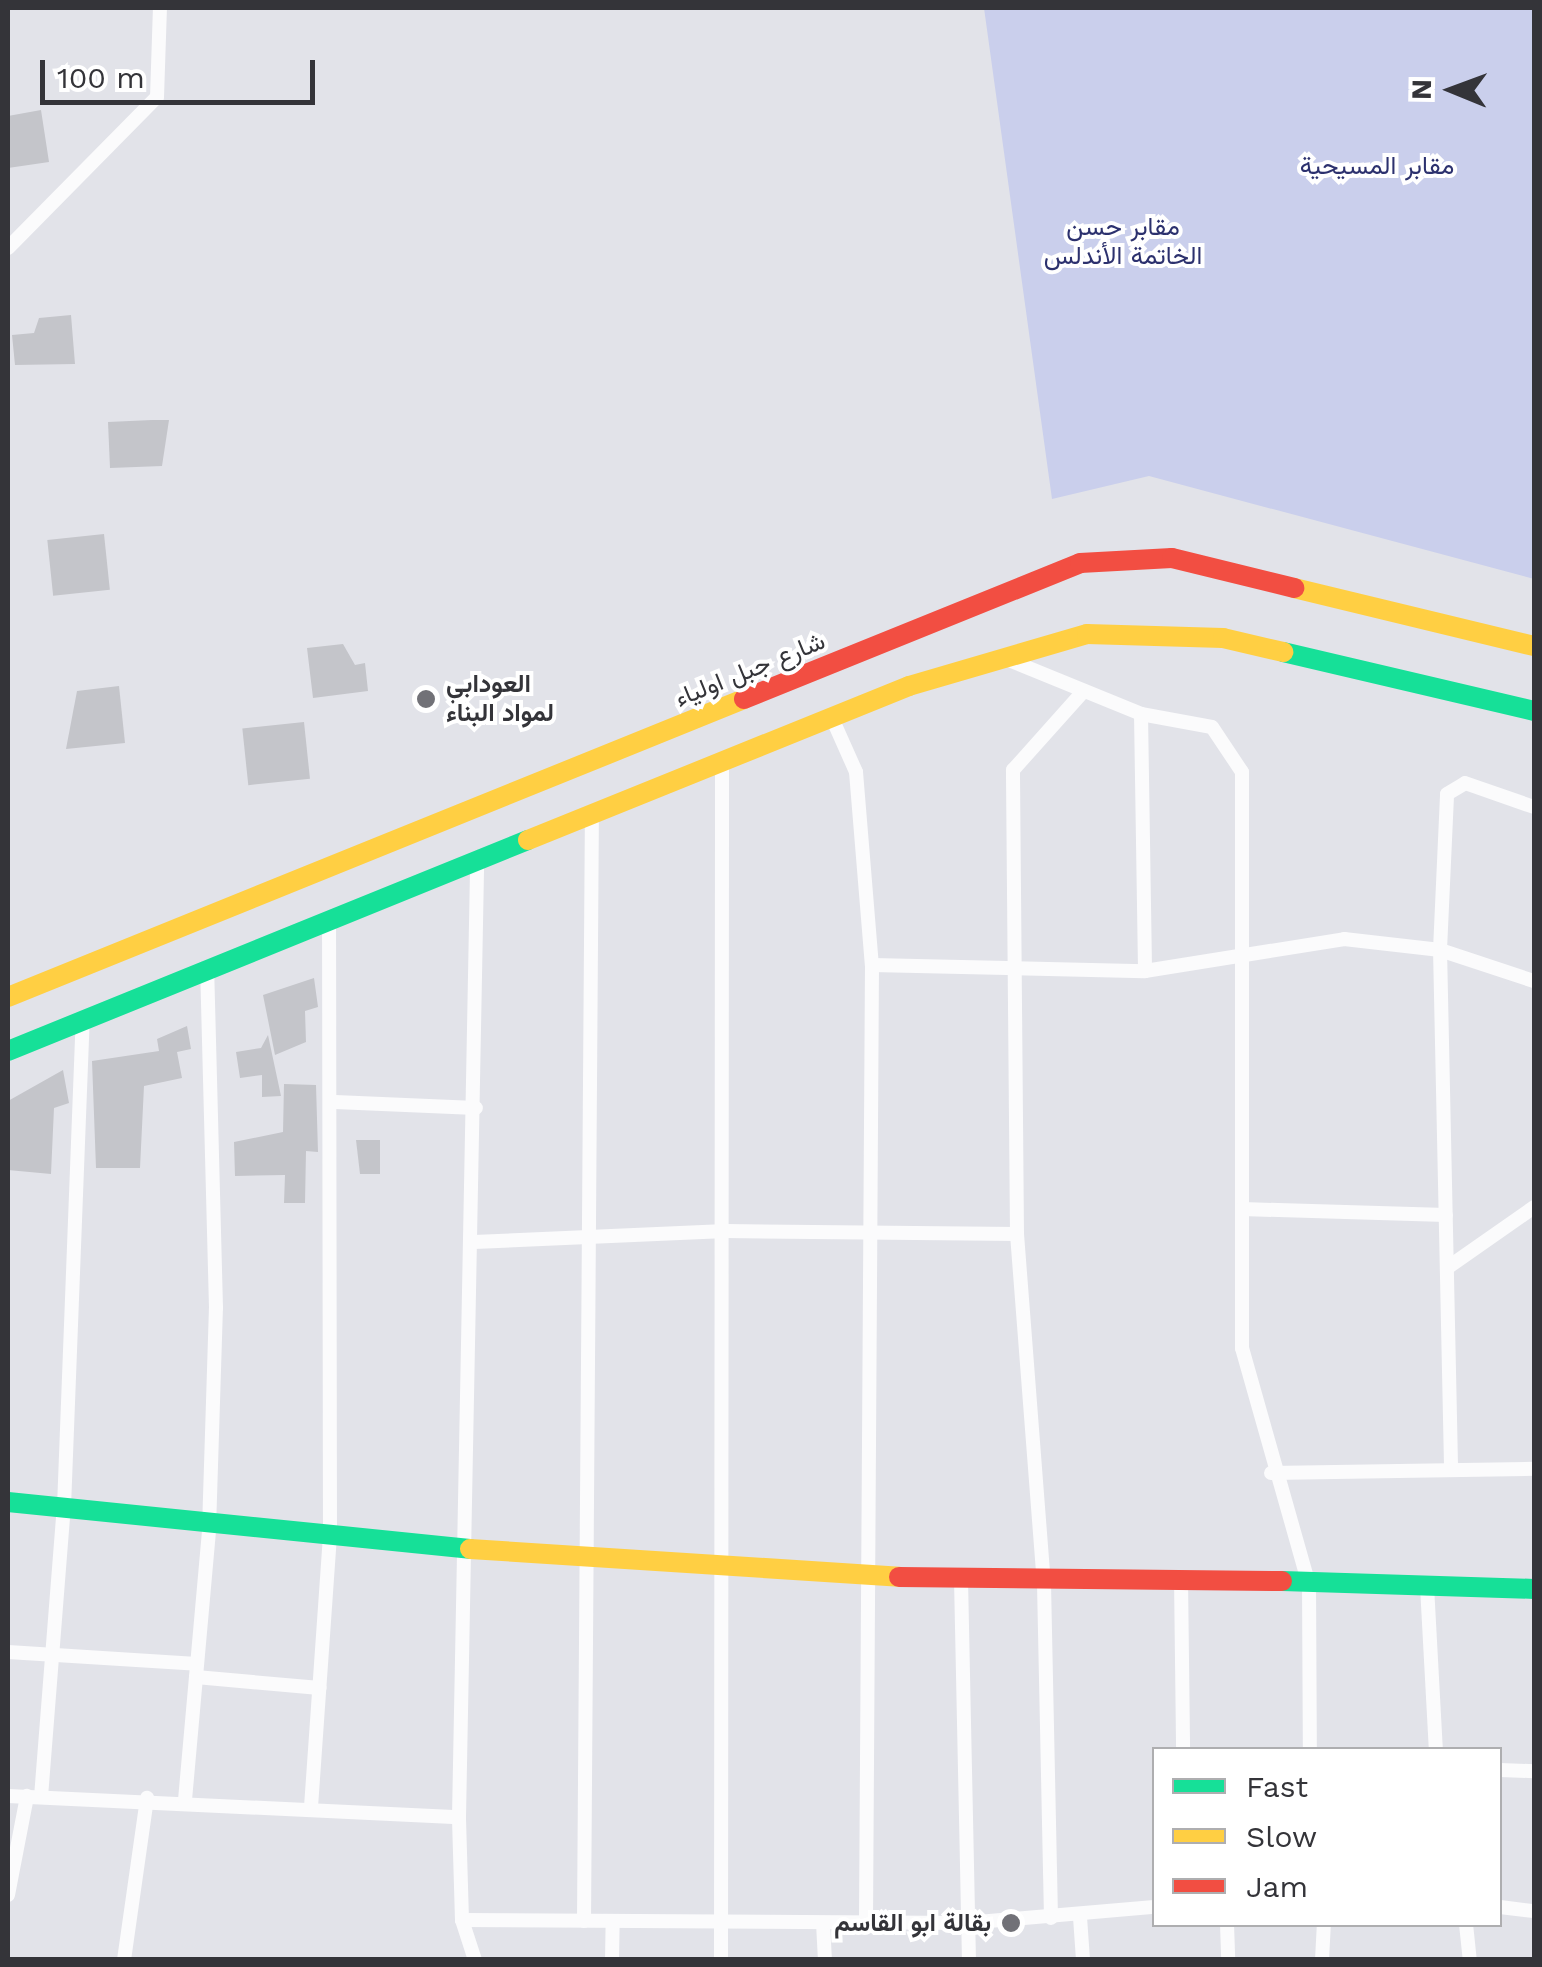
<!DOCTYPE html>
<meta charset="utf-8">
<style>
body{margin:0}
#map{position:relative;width:1542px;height:1967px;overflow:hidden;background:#e2e3e9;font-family:"Work Sans",Vazirmatn,sans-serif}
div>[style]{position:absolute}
.green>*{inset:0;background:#cacfec}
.building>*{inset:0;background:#c4c5ca;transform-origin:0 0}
.street>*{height:14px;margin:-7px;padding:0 7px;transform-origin:7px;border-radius:7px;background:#fbfbfc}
.fast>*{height:20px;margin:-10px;padding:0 10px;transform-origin:10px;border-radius:10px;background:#16e098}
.slow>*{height:20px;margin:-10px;padding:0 10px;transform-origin:10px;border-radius:10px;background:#ffcf43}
.jam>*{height:20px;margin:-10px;padding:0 10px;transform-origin:10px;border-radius:10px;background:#f24e42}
.dots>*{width:28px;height:28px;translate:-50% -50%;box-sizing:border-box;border:5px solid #fff;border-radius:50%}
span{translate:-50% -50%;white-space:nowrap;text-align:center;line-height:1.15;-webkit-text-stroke:8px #fff;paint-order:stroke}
.park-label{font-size:25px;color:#2c316e}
.street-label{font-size:25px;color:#343439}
.poi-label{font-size:25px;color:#343439;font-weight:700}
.left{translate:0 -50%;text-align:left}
.right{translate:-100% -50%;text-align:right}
.frame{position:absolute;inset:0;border:10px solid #343439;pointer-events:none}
.legend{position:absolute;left:1152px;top:1747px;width:350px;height:180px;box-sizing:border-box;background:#fff;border:2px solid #aeaeb0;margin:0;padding:12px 18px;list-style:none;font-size:30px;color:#343439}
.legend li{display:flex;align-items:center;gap:20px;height:50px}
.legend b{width:50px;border:2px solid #aeaeb0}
.north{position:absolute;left:1402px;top:40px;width:100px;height:100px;-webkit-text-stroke:8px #fff;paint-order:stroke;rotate:271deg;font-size:28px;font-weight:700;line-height:40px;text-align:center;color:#343439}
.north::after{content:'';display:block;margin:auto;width:35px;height:45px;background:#343439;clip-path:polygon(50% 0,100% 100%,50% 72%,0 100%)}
.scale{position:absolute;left:40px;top:60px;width:275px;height:45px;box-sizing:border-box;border:5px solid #343439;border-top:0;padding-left:12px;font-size:30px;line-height:35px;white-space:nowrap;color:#343439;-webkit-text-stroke:8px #fff;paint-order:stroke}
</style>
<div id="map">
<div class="green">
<div style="clip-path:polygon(984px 8px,1534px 8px,1534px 579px,1149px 476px,1052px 499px)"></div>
</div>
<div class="building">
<div style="clip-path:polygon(41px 110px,49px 162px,8px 168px,8px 116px)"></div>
<div style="clip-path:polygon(71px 315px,75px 364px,15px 365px,12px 335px,34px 333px,39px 318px)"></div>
<div style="clip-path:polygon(152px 420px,169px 420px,162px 466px,110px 468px,108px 422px)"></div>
<div style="left:104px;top:534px;width:56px;height:57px;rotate:84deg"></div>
<div style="clip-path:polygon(343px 644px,355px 665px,365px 663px,368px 691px,313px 698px,307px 648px)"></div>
<div style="clip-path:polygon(119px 686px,125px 743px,66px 749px,77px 691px)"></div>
<div style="left:304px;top:722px;width:57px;height:62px;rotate:84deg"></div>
<div style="clip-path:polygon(314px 978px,318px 1007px,305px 1011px,306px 1042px,275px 1055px,263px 995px)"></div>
<div style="clip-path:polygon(187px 1026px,191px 1049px,177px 1052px,182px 1078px,144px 1086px,140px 1168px,96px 1168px,92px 1061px,159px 1051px,157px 1039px)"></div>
<div style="clip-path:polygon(268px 1035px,281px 1096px,262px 1097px,262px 1075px,240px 1078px,236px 1052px,261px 1048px)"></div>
<div style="clip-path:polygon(63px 1070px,69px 1103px,54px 1108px,51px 1174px,8px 1170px,8px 1101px)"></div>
<div style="clip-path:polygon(284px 1084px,316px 1085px,318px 1152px,306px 1151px,305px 1203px,284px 1203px,285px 1175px,235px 1176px,234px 1142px,283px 1132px)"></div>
<div style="clip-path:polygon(356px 1140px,380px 1140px,380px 1174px,360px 1174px)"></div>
</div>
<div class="street">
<div style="left:8px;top:248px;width:212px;rotate:-45.4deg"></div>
<div style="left:157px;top:97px;width:89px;rotate:-88.1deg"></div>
<div style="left:1009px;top:660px;width:143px;rotate:22.2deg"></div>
<div style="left:1141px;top:714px;width:257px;rotate:89.1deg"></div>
<div style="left:1141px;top:714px;width:72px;rotate:10.4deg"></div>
<div style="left:1212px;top:727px;width:54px;rotate:56.3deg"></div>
<div style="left:1242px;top:772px;width:576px;rotate:90deg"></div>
<div style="left:1242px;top:1348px;width:245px;rotate:74.2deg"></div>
<div style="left:1309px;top:1584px;width:166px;rotate:89.7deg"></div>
<div style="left:832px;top:718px;width:59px;rotate:66deg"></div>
<div style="left:856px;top:772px;width:194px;rotate:85.3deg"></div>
<div style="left:872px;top:965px;width:959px;rotate:90.36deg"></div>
<div style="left:872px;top:965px;width:273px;rotate:1.3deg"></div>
<div style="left:1145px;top:971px;width:202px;rotate:-9.1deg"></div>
<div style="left:1344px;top:939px;width:97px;rotate:6.5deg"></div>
<div style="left:1440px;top:950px;width:99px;rotate:18.3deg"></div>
<div style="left:335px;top:1102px;width:141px;rotate:2.4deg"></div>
<div style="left:1242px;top:1209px;width:204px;rotate:1.7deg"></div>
<div style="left:474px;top:1242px;width:252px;rotate:-2.5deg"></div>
<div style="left:726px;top:1231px;width:291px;rotate:0.6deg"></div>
<div style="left:1447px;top:1268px;width:106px;rotate:-35deg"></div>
<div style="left:1451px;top:1465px;width:515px;rotate:-91.22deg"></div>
<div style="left:1440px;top:950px;width:156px;rotate:-87.4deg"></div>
<div style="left:1447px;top:794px;width:21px;rotate:-31deg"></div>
<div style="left:1465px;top:783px;width:73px;rotate:19.2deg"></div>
<div style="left:1271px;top:1473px;width:263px;rotate:-0.9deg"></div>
<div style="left:1181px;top:1578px;width:172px;rotate:89.3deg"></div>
<div style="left:961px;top:1579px;width:381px;rotate:88.8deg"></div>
<div style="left:1427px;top:1586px;width:164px;rotate:86.9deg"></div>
<div style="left:8px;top:1652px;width:189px;rotate:3.6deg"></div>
<div style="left:196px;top:1677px;width:124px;rotate:5.1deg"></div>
<div style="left:1500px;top:1770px;width:34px;rotate:2deg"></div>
<div style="left:8px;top:1796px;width:451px;rotate:2.7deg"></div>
<div style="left:41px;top:1797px;width:291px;rotate:-85.5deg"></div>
<div style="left:64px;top:1507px;width:485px;rotate:-87.8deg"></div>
<div style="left:185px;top:1800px;width:272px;rotate:-84.9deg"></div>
<div style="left:209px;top:1529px;width:221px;rotate:-88.2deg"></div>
<div style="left:216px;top:1308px;width:333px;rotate:-91.5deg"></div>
<div style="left:311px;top:1807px;width:274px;rotate:-86deg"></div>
<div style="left:330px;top:1534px;width:610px;rotate:-90.09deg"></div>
<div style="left:8px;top:1895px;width:101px;rotate:-79.1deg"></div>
<div style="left:1500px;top:1907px;width:34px;rotate:7deg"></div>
<div style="left:1080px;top:1917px;width:43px;rotate:86deg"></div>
<div style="left:1051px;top:1918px;width:333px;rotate:-91.2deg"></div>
<div style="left:1044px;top:1585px;width:352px;rotate:-94.4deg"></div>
<div style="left:1017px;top:1234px;width:464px;rotate:-90.5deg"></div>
<div style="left:1013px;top:770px;width:102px;rotate:-48.2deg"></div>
<div style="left:462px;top:1920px;width:504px;rotate:0.34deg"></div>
<div style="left:966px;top:1923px;width:189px;rotate:-4.9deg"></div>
<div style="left:584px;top:1921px;width:1105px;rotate:-89.59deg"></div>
<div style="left:823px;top:1923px;width:37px;rotate:87deg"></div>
<div style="left:1227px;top:1924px;width:36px;rotate:88deg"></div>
<div style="left:1466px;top:1924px;width:36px;rotate:84deg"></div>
<div style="left:124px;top:1960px;width:164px;rotate:-81.9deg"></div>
<div style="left:475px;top:1960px;width:42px;rotate:-108deg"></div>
<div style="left:462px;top:1920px;width:103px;rotate:-91.7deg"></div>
<div style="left:459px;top:1817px;width:950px;rotate:-88.91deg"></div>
<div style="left:612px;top:1960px;width:39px;rotate:-89deg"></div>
<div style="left:721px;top:1960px;width:1195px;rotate:-89.95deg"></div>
<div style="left:1322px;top:1960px;width:36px;rotate:-87deg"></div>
</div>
<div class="fast">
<div style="left:1283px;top:652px;width:258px;rotate:13.2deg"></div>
<div style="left:8px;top:1051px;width:561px;rotate:-22.09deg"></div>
<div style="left:8px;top:1502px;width:464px;rotate:5.8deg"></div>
<div style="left:1282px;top:1581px;width:252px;rotate:1.8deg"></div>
</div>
<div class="slow">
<div style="left:1294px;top:588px;width:247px;rotate:13.6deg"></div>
<div style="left:528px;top:840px;width:411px;rotate:-22deg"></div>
<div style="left:909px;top:686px;width:185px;rotate:-16.3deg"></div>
<div style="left:1087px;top:634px;width:136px;rotate:1.7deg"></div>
<div style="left:1223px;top:638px;width:62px;rotate:13.1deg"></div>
<div style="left:8px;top:997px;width:794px;rotate:-22.04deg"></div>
<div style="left:470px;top:1549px;width:430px;rotate:3.7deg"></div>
</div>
<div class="jam">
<div style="left:744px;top:699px;width:362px;rotate:-22deg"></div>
<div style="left:1080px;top:563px;width:92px;rotate:-3.1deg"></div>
<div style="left:1172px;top:558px;width:126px;rotate:13.8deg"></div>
<div style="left:899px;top:1577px;width:383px;rotate:0.6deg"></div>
</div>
<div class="dots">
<div style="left:426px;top:699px;background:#717177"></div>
<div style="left:1011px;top:1923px;background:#717177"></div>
</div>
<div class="park-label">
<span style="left:1377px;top:166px">مقابر المسيحية</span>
<span style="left:1123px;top:242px">مقابر حسن<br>الخاتمة الأندلس</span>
</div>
<div class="street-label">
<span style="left:750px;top:670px;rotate:-22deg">شارع جبل اولياء</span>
</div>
<div class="poi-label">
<span class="left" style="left:446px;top:699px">العودابي<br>لمواد البناء</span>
<span class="right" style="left:991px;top:1923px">بقالة ابو القاسم</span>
</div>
<div class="frame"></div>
<ul class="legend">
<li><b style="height:12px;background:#16e098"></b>Fast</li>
<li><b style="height:12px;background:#ffcf43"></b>Slow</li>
<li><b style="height:12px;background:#f24e42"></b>Jam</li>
</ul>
<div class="north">N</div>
<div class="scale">100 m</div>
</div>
